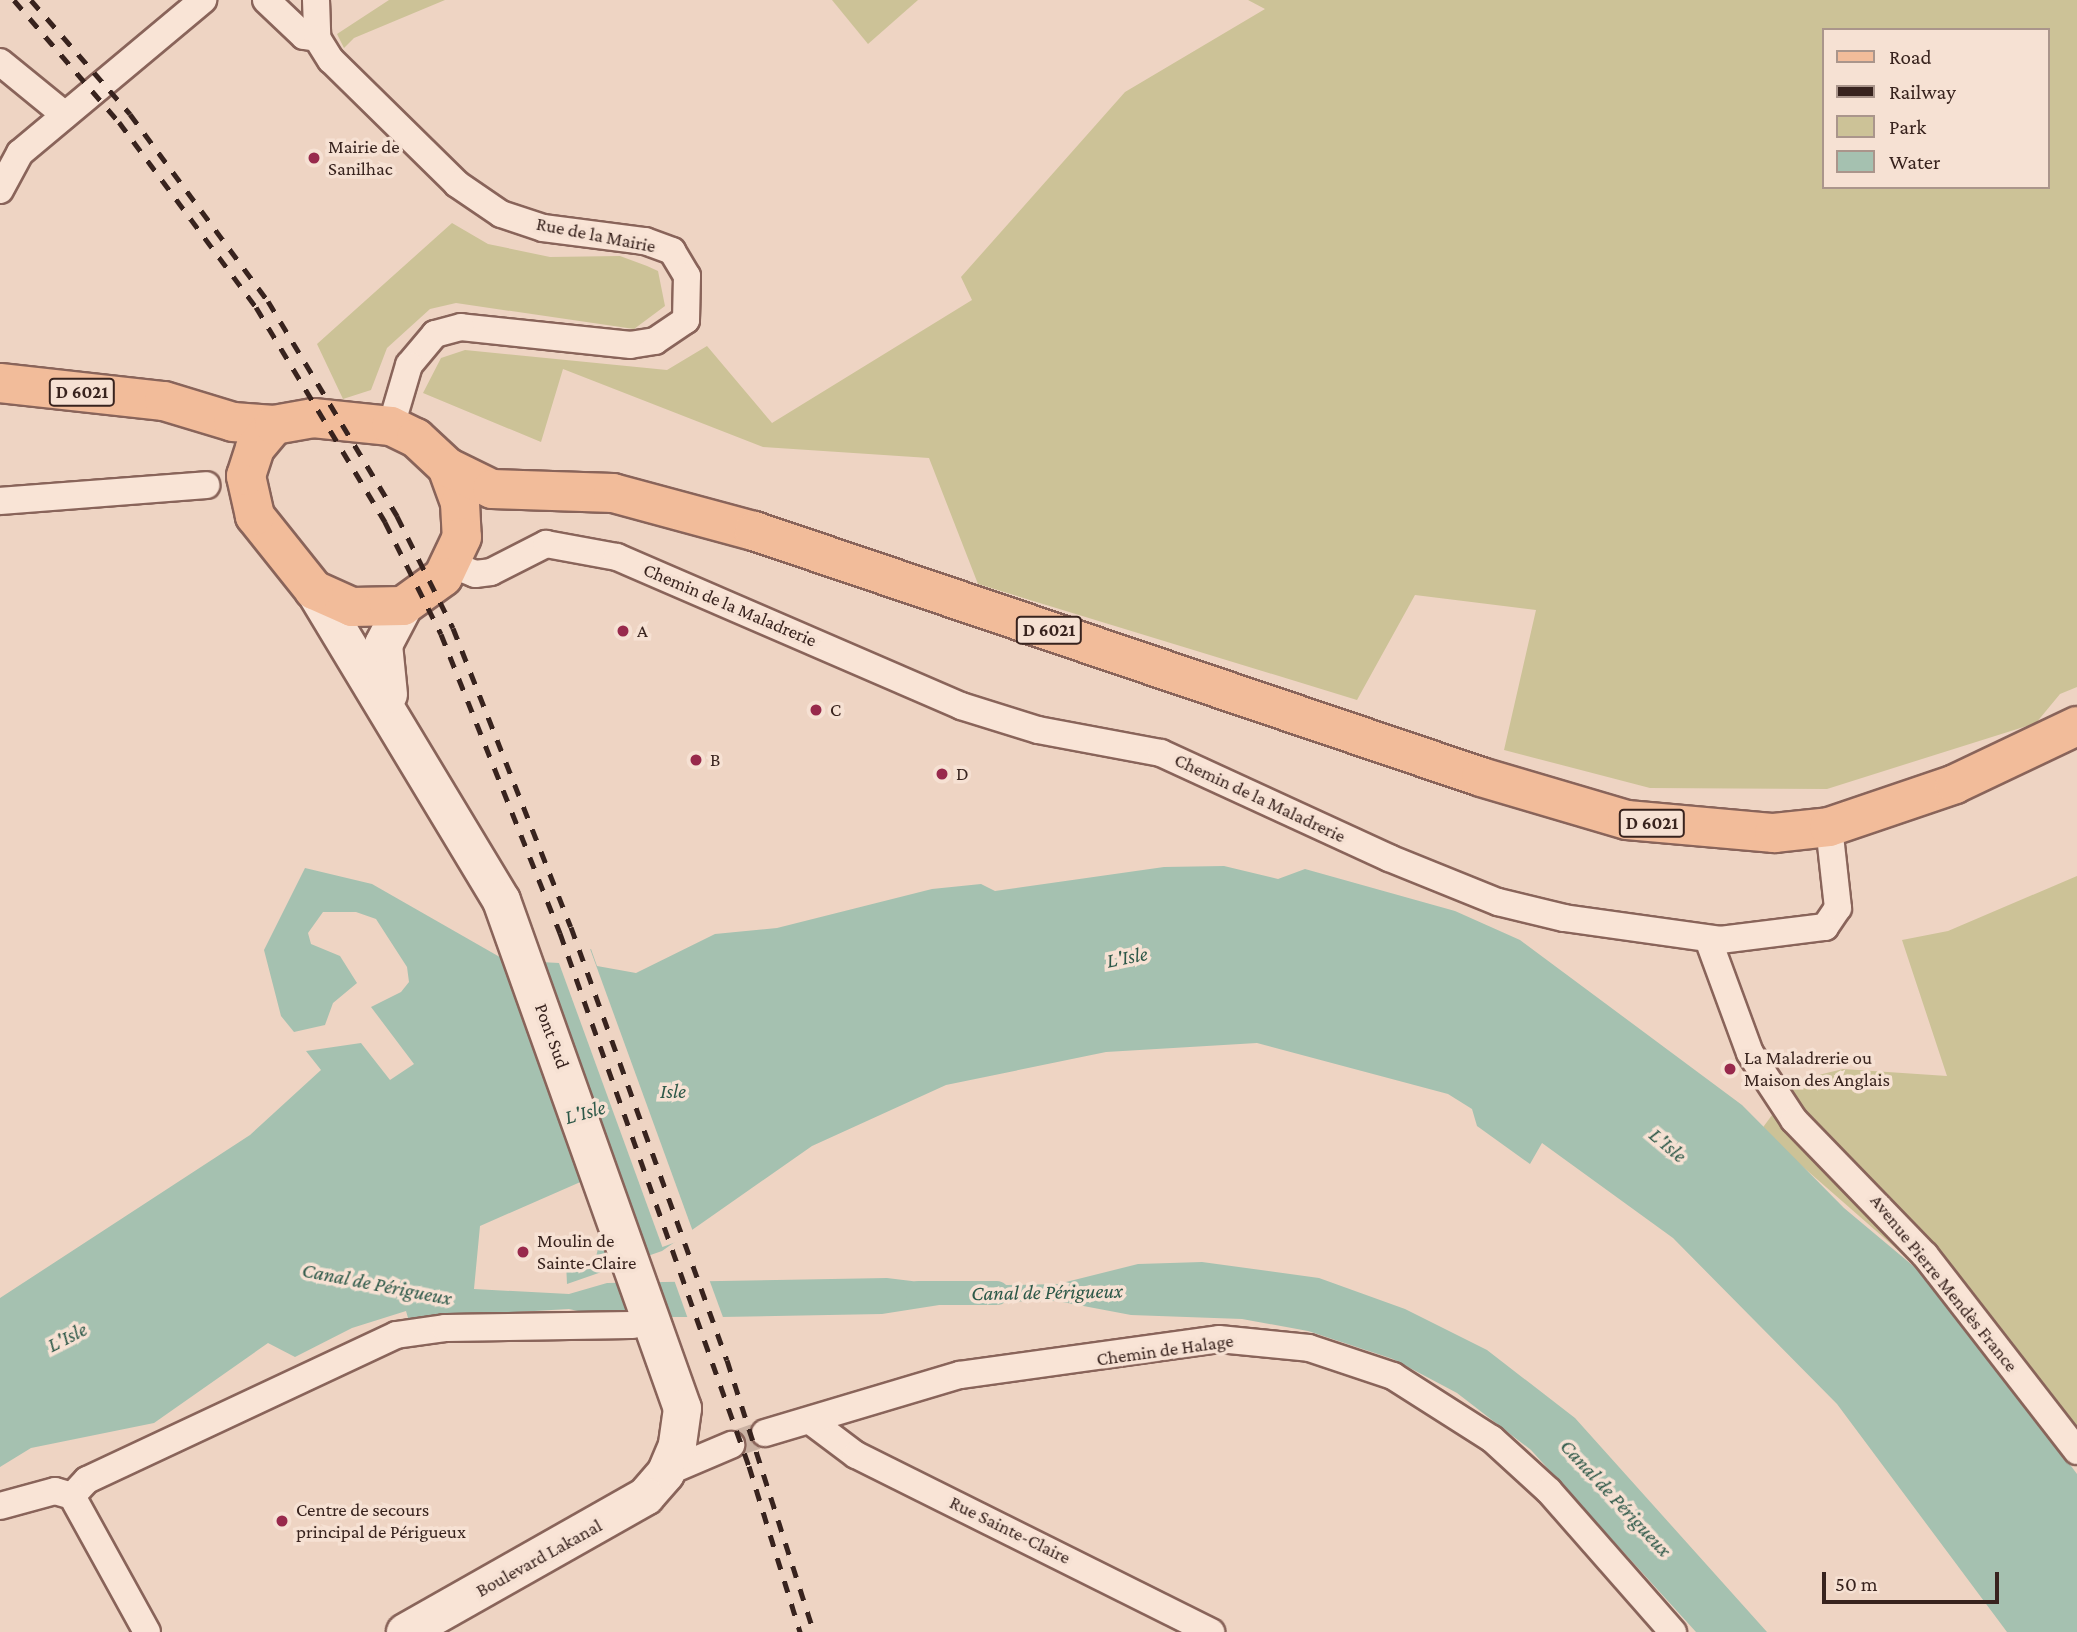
<!DOCTYPE html>
<meta charset="utf-8">
<style>
body{margin:0}
#map{position:relative;width:2077px;height:1632px;overflow:hidden;background:#eed4c3;font-family:"Crimson Pro",serif}
div>[style]{position:absolute}
.green>*{inset:0;background:#ccc297}
.water>*{inset:0;background:#a5c1b0}
.pier>*{inset:0;background:#eed4c3;transform-origin:0 0}
.canal>*{height:24px;margin:-12px;padding:0 12px;transform-origin:12px;border-radius:12px;background:#a5c1b0}
.street-tunnel>*{height:26px;margin-top:-13px;transform-origin:0;background:repeating-linear-gradient(90deg,#cab1a2 0 26px,transparent 0 39px)}
.roads{filter:drop-shadow(2px 0 #89645a) drop-shadow(-2px 0 #89645a) drop-shadow(0 2px #89645a) drop-shadow(0 -2px #89645a)}
.street>*{height:26px;margin:-13px;padding:0 13px;transform-origin:13px;border-radius:13px;background:#f9e4d6}
.secondary>*{height:37px;margin:-18.5px;padding:0 18.5px;transform-origin:18.5px;border-radius:18.5px;background:#f9e4d6}
.primary>*{height:38px;margin:-19px;padding:0 19px;transform-origin:19px;border-radius:19px;background:#f2bc9a}
.rail>*{height:5px;margin-top:-2.5px;transform-origin:0;background:repeating-linear-gradient(90deg,#38231e 0 12px,transparent 0 24px)}
.dots>*{width:19px;height:19px;translate:-50% -50%;box-sizing:border-box;border:4px solid #f6e1d3;border-radius:50%}
span{translate:-50% -50%;white-space:nowrap;text-align:center;line-height:1.15;-webkit-text-stroke:7px #f6e1d3;paint-order:stroke}
.shield-label span{padding:2px 5px;background:#f6e1d3;border:2px solid;border-radius:5px;-webkit-text-stroke-width:0}
.shield-label{font-size:18px;color:#38231e;font-weight:700}
.poi-label{font-size:19px;color:#38231e}
.left{translate:0 -50%;text-align:left}
.street-label{font-size:19px;color:#38231e}
.water-label{font-size:21px;color:#2d5848;font-style:italic}
.legend{position:absolute;left:1822px;top:28px;width:228px;height:161px;box-sizing:border-box;background:#f6e1d3;border:2px solid #aa958b;margin:0;padding:9px 12px;list-style:none;font-size:21px;color:#38231e}
.legend li{display:flex;align-items:center;gap:14px;height:35px}
.legend b{width:35px;border:2px solid #aa958b}
.scale{position:absolute;left:1822px;top:1572px;width:177px;height:32px;box-sizing:border-box;border:4px solid #38231e;border-top:0;padding-left:9px;font-size:21px;line-height:24px;white-space:nowrap;color:#38231e;-webkit-text-stroke:5px #f6e1d3;paint-order:stroke}
</style>
<div id="map">
<div class="green">
<div style="clip-path:polygon(389px 0,445px 0,354px 38px,344px 48px,337px 34px)"></div>
<div style="clip-path:polygon(832px 0,918px 0,868px 44px)"></div>
<div style="clip-path:polygon(evenodd,1248px 0,2077px 0,2077px 687px,2060px 694px,2036px 723px,1827px 789px,1650px 788px,1504px 750px,1536px 610px,1415px 595px,1357px 700px,978px 584px,929px 458px,763px 447px,563px 369px,541px 442px,423px 393px,441px 358px,465px 350px,667px 370px,707px 346px,772px 423px,972px 300px,961px 277px,1125px 92px,1265px 9px,1248px 0,1823px 30px,2047px 30px,2047px 187px,1823px 187px,1823px 30px)"></div>
<div style="clip-path:polygon(452px 223px,488px 244px,550px 257px,620px 256px,647px 266px,658px 271px,665px 306px,634px 329px,456px 303px,430px 309px,387px 348px,371px 390px,343px 399px,317px 344px)"></div>
<div style="clip-path:polygon(2077px 876px,2077px 1464px,1931px 1279px,1761px 1130px,1798px 1080px,1843px 1069px,1947px 1076px,1902px 940px,1948px 931px)"></div>
</div>
<div class="water">
<div style="clip-path:polygon(1224px 866px,1278px 879px,1305px 869px,1455px 911px,1520px 940px,1742px 1105px,1844px 1208px,1936px 1285px,2077px 1474px,2077px 1632px,2007px 1632px,1837px 1404px,1673px 1238px,1542px 1143px,1530px 1164px,1477px 1126px,1472px 1109px,1448px 1094px,1257px 1043px,1106px 1052px,946px 1085px,812px 1146px,662px 1251px,567px 1284px,566px 1262px,595px 1261px,603px 1228px,585px 1180px,480px 1226px,474px 1289px,569px 1294px,607px 1283px,887px 1278px,952px 1286px,952px 1303px,882px 1314px,721px 1317px,605px 1317px,569px 1309px,408px 1318px,406px 1311px,352px 1328px,295px 1357px,268px 1343px,154px 1423px,31px 1448px,0 1467px,0 1298px,250px 1135px,321px 1070px,306px 1051px,361px 1043px,390px 1080px,414px 1064px,371px 1007px,401px 992px,409px 982px,407px 967px,376px 919px,356px 912px,323px 912px,308px 933px,311px 944px,340px 956px,357px 983px,333px 1003px,325px 1025px,294px 1032px,281px 1016px,264px 950px,305px 868px,372px 884px,505px 960px,559px 963px,591px 949px,597px 966px,636px 973px,715px 934px,777px 928px,932px 889px,981px 884px,995px 891px,1164px 867px)"></div>
<div style="clip-path:polygon(1202px 1262px,1319px 1278px,1405px 1309px,1487px 1350px,1575px 1418px,1767px 1632px,1696px 1632px,1531px 1450px,1457px 1393px,1393px 1359px,1308px 1331px,1242px 1319px,1131px 1315px,1057px 1301px,965px 1302px,966px 1286px,1058px 1284px,1138px 1264px)"></div>
</div>
<div class="pier">
<div style="left:589px;top:946px;width:308px;height:34px;rotate:70deg"></div>
<div style="clip-path:polygon(673px 1277px,709px 1279px,724px 1320px,688px 1319px)"></div>
</div>
<div class="canal">
<div style="left:918px;top:1293px;width:79px"></div>
</div>
<div class="street-tunnel">
<div style="left:731px;top:1445px;width:36px;rotate:-19deg"></div>
</div>
<div class="roads">
<div class="street">
<div style="left:266px;top:0;width:52px;rotate:43.5deg"></div>
<div style="left:304px;top:36px;width:13px;rotate:9deg"></div>
<div style="left:316px;top:0;width:38px;rotate:88deg"></div>
<div style="left:317px;top:38px;width:26px;rotate:58deg"></div>
<div style="left:331px;top:60px;width:177px;rotate:44.5deg"></div>
<div style="left:457px;top:184px;width:53px;rotate:34.3deg"></div>
<div style="left:501px;top:214px;width:44px;rotate:18.4deg"></div>
<div style="left:543px;top:228px;width:103px;rotate:7.3deg"></div>
<div style="left:645px;top:241px;width:29px;rotate:20deg"></div>
<div style="left:672px;top:251px;width:29px;rotate:59deg"></div>
<div style="left:687px;top:276px;width:44px;rotate:91.3deg"></div>
<div style="left:686px;top:320px;width:37px;rotate:146deg"></div>
<div style="left:655px;top:341px;width:24px;rotate:171deg"></div>
<div style="left:631px;top:345px;width:171px;rotate:-174deg"></div>
<div style="left:461px;top:327px;width:27px;rotate:165deg"></div>
<div style="left:435px;top:334px;width:40px;rotate:130deg"></div>
<div style="left:409px;top:365px;width:64px;rotate:106.4deg"></div>
<div style="left:0;top:62px;width:84px;rotate:39.2deg"></div>
<div style="left:0;top:190px;width:42px;rotate:-61.6deg"></div>
<div style="left:20px;top:153px;width:239px;rotate:-39.9deg"></div>
<div style="left:0;top:501px;width:207px;rotate:-4.4deg"></div>
<div style="left:453px;top:565px;width:24px;rotate:22deg"></div>
<div style="left:475px;top:574px;width:16px;rotate:-7deg"></div>
<div style="left:491px;top:572px;width:62px;rotate:-27deg"></div>
<div style="left:546px;top:544px;width:72px;rotate:10.4deg"></div>
<div style="left:617px;top:557px;width:375px;rotate:23.4deg"></div>
<div style="left:961px;top:706px;width:81px;rotate:17.3deg"></div>
<div style="left:1038px;top:730px;width:125px;rotate:10.6deg"></div>
<div style="left:1161px;top:753px;width:251px;rotate:24.7deg"></div>
<div style="left:1389px;top:858px;width:118px;rotate:22deg"></div>
<div style="left:1498px;top:902px;width:68px;rotate:13.6deg"></div>
<div style="left:1564px;top:918px;width:158px;rotate:8deg"></div>
<div style="left:1720px;top:940px;width:106px;rotate:-7.1deg"></div>
<div style="left:1825px;top:927px;width:23px;rotate:-56deg"></div>
<div style="left:1838px;top:908px;width:81px;rotate:-96.3deg"></div>
<div style="left:1708px;top:939px;width:121px;rotate:69.8deg"></div>
<div style="left:1750px;top:1053px;width:80px;rotate:56.7deg"></div>
<div style="left:1794px;top:1120px;width:188px;rotate:45.9deg"></div>
<div style="left:1925px;top:1255px;width:248px;rotate:52.2deg"></div>
<div style="left:812px;top:1422px;width:55px;rotate:36.9deg"></div>
<div style="left:856px;top:1455px;width:397px;rotate:26.5deg"></div>
<div style="left:765px;top:1433px;width:203px;rotate:-16.6deg"></div>
<div style="left:960px;top:1375px;width:261px;rotate:-7.9deg"></div>
<div style="left:1219px;top:1339px;width:90px;rotate:5.7deg"></div>
<div style="left:1309px;top:1348px;width:89px;rotate:18.4deg"></div>
<div style="left:1393px;top:1376px;width:117px;rotate:32.5deg"></div>
<div style="left:1492px;top:1439px;width:77px;rotate:42.4deg"></div>
<div style="left:1549px;top:1491px;width:188px;rotate:48.7deg"></div>
<div style="left:665px;top:1473px;width:72px;rotate:-23deg"></div>
<div style="left:72px;top:1496px;width:22px;rotate:-47deg"></div>
<div style="left:87px;top:1480px;width:341px;rotate:-25.1deg"></div>
<div style="left:396px;top:1335px;width:49px;rotate:-8.1deg"></div>
<div style="left:445px;top:1328px;width:188px;rotate:-0.9deg"></div>
<div style="left:0;top:1506px;width:57px;rotate:-15.3deg"></div>
<div style="left:55px;top:1491px;width:18px;rotate:16deg"></div>
<div style="left:72px;top:1496px;width:155px;rotate:61.1deg"></div>
</div>
<div class="secondary">
<div style="left:314px;top:590px;width:362px;rotate:58.9deg"></div>
<div style="left:501px;top:900px;width:539px;rotate:70.39deg"></div>
<div style="left:682px;top:1408px;width:37px;rotate:98deg"></div>
<div style="left:677px;top:1445px;width:30px;rotate:113deg"></div>
<div style="left:665px;top:1473px;width:30px;rotate:131deg"></div>
<div style="left:645px;top:1496px;width:276px;rotate:150.5deg"></div>
<div style="left:388px;top:694px;width:50px;rotate:-95.7deg"></div>
<div style="left:383px;top:644px;width:43px;rotate:-62.2deg"></div>
</div>
<div class="primary">
<div style="left:0;top:383px;width:165px;rotate:6.3deg"></div>
<div style="left:164px;top:401px;width:72px;rotate:16.9deg"></div>
<div style="left:233px;top:422px;width:41px;rotate:4.2deg"></div>
<div style="left:313px;top:418px;width:78px;rotate:5.9deg"></div>
<div style="left:391px;top:426px;width:28px;rotate:26deg"></div>
<div style="left:416px;top:438px;width:42px;rotate:43.1deg"></div>
<div style="left:447px;top:467px;width:38px;rotate:70deg"></div>
<div style="left:460px;top:503px;width:34px;rotate:87deg"></div>
<div style="left:462px;top:537px;width:44px;rotate:115.4deg"></div>
<div style="left:443px;top:577px;width:49px;rotate:144.1deg"></div>
<div style="left:403px;top:606px;width:51px;rotate:178.9deg"></div>
<div style="left:352px;top:607px;width:42px;rotate:-155.9deg"></div>
<div style="left:314px;top:590px;width:95px;rotate:-128.6deg"></div>
<div style="left:255px;top:516px;width:41px;rotate:-102.7deg"></div>
<div style="left:246px;top:476px;width:29px;rotate:-72deg"></div>
<div style="left:255px;top:448px;width:30px;rotate:-50deg"></div>
<div style="left:274px;top:425px;width:40px;rotate:-10deg"></div>
<div style="left:447px;top:467px;width:50px;rotate:26.1deg"></div>
<div style="left:492px;top:489px;width:121px;rotate:1.9deg"></div>
<div style="left:613px;top:493px;width:146px;rotate:15.1deg"></div>
<div style="left:754px;top:531px;width:767px;rotate:18.69deg"></div>
<div style="left:1481px;top:777px;width:152px;rotate:16.4deg"></div>
<div style="left:1627px;top:820px;width:148px;rotate:5.1deg"></div>
<div style="left:1774px;top:833px;width:55px;rotate:-6.2deg"></div>
<div style="left:1829px;top:827px;width:133px;rotate:-18.8deg"></div>
<div style="left:1955px;top:784px;width:135px;rotate:-25.4deg"></div>
</div>
</div>
<div class="rail">
<div style="left:14px;top:0;width:161px;rotate:49.3deg"></div>
<div style="left:119px;top:122px;width:230px;rotate:53.5deg"></div>
<div style="left:256px;top:307px;width:251px;rotate:59deg"></div>
<div style="left:385px;top:522px;width:125px;rotate:63.4deg"></div>
<div style="left:441px;top:634px;width:322px;rotate:68.3deg"></div>
<div style="left:560px;top:933px;width:566px;rotate:70.48deg"></div>
<div style="left:749px;top:1466px;width:174px;rotate:72.9deg"></div>
<div style="left:31px;top:0;width:151px;rotate:49deg"></div>
<div style="left:130px;top:114px;width:232px;rotate:53.6deg"></div>
<div style="left:268px;top:301px;width:251px;rotate:59deg"></div>
<div style="left:397px;top:516px;width:125px;rotate:63.4deg"></div>
<div style="left:453px;top:628px;width:321px;rotate:68.5deg"></div>
<div style="left:571px;top:927px;width:460px;rotate:70.2deg"></div>
<div style="left:727px;top:1360px;width:286px;rotate:72.3deg"></div>
</div>
<div class="dots">
<div style="left:314px;top:158px;background:#98294c"></div>
<div style="left:623px;top:631px;background:#98294c"></div>
<div style="left:816px;top:710px;background:#98294c"></div>
<div style="left:696px;top:760px;background:#98294c"></div>
<div style="left:942px;top:774px;background:#98294c"></div>
<div style="left:1730px;top:1069px;background:#98294c"></div>
<div style="left:523px;top:1252px;background:#98294c"></div>
<div style="left:282px;top:1521px;background:#98294c"></div>
</div>
<div class="shield-label">
<span style="left:82px;top:392px">D 6021</span>
<span style="left:1049px;top:630px">D 6021</span>
<span style="left:1652px;top:823px">D 6021</span>
</div>
<div class="poi-label">
<span class="left" style="left:328px;top:158px">Mairie de<br>Sanilhac</span>
<span class="left" style="left:637px;top:631px">A</span>
<span class="left" style="left:830px;top:710px">C</span>
<span class="left" style="left:710px;top:760px">B</span>
<span class="left" style="left:956px;top:774px">D</span>
<span class="left" style="left:1744px;top:1069px">La Maladrerie ou<br>Maison des Anglais</span>
<span class="left" style="left:537px;top:1252px">Moulin de<br>Sainte-Claire</span>
<span class="left" style="left:296px;top:1521px">Centre de secours<br>principal de Périgueux</span>
</div>
<div class="street-label">
<span style="left:596px;top:235px;rotate:11deg">Rue de la Mairie</span>
<span style="left:730px;top:605px;rotate:23deg">Chemin de la Maladrerie</span>
<span style="left:1260px;top:798px;rotate:25deg">Chemin de la Maladrerie</span>
<span style="left:552px;top:1036px;rotate:70deg">Pont Sud</span>
<span style="left:1944px;top:1283px;rotate:51deg">Avenue Pierre Mendès France</span>
<span style="left:1165px;top:1350px;rotate:-8deg">Chemin de Halage</span>
<span style="left:1010px;top:1530px;rotate:26deg">Rue Sainte-Claire</span>
<span style="left:539px;top:1558px;rotate:-29deg">Boulevard Lakanal</span>
</div>
<div class="water-label">
<span style="left:1127px;top:957px;rotate:-11deg">L'Isle</span>
<span style="left:673px;top:1091px">Isle</span>
<span style="left:585px;top:1112px;rotate:-16deg">L'Isle</span>
<span style="left:1668px;top:1145px;rotate:40deg">L'Isle</span>
<span style="left:377px;top:1284px;rotate:11deg">Canal de Périgueux</span>
<span style="left:1047px;top:1292px;rotate:-1deg">Canal de Périgueux</span>
<span style="left:67px;top:1337px;rotate:-27deg">L'Isle</span>
<span style="left:1616px;top:1498px;rotate:47deg">Canal de Périgueux</span>
</div>
<ul class="legend">
<li><b style="height:9px;background:#f2bc9a"></b>Road</li>
<li><b style="height:9px;background:#38231e"></b>Railway</li>
<li><b style="height:19px;background:#ccc297"></b>Park</li>
<li><b style="height:19px;background:#a5c1b0"></b>Water</li>
</ul>
<div class="scale">50 m</div>
</div>
